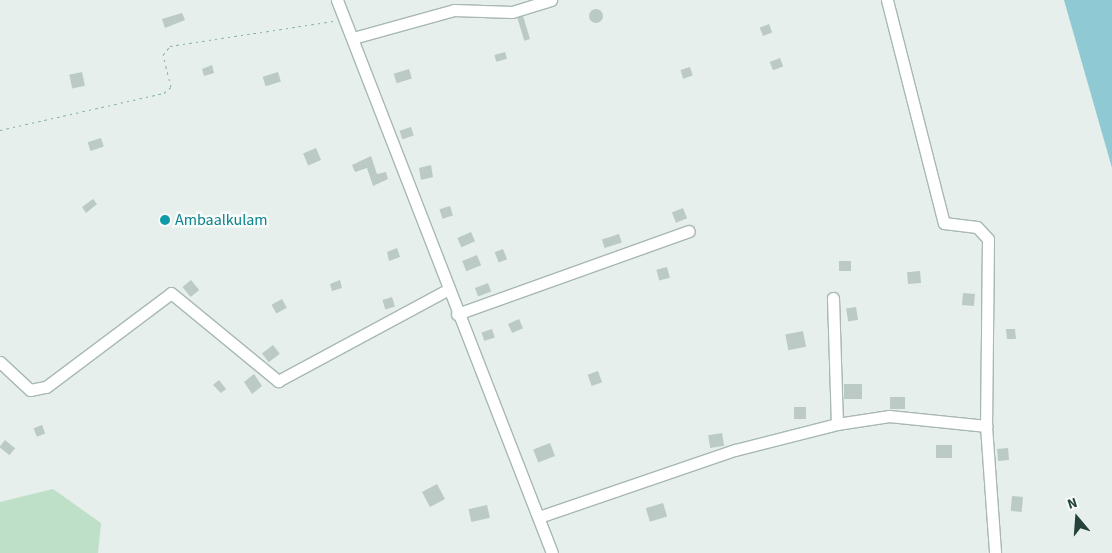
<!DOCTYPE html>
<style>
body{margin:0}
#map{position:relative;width:1112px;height:553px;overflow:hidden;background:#e6efeb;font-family:"Source Sans 3",sans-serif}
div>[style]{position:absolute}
.green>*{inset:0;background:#bfe0c8}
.water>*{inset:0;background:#8ec9d4}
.building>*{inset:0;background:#bbcac4;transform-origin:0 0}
.round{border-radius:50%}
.path>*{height:1px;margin-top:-0.5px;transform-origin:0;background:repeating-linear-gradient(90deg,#86b3a5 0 2.5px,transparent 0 6.5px)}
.roads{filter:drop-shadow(1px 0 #a8b8b2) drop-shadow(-1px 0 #a8b8b2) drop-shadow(0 1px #a8b8b2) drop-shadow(0 -1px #a8b8b2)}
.minor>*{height:11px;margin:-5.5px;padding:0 5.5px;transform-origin:5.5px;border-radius:5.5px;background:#fff}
.dots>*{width:14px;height:14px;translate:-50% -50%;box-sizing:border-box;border:2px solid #f7fbf9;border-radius:50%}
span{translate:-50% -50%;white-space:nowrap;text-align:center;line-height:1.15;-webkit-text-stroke:5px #f7fbf9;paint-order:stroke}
.culture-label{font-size:16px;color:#0d838f}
.left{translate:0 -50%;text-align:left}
.north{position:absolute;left:1052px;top:493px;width:50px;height:50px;-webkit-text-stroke:4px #f7fbf9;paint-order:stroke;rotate:342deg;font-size:14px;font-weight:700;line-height:20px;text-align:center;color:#24423a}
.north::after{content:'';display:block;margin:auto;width:18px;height:22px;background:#24423a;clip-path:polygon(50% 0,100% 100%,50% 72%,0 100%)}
</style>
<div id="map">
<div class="green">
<div style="clip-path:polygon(53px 489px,101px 523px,98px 553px,0 553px,0 502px)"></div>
</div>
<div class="water">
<div style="clip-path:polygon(1064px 0,1112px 0,1112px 168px)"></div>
</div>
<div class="building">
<div class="round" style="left:589px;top:9px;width:14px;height:14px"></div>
<div style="clip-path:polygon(182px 13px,185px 20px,165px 28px,162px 19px)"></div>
<div style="left:523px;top:16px;width:24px;height:6px;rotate:73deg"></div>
<div style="left:769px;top:24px;width:9px;height:10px;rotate:69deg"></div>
<div style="left:505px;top:52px;width:7px;height:11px;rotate:74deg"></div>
<div style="left:780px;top:58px;width:9px;height:11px;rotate:69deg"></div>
<div style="clip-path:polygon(212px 65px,214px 73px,204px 76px,202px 69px)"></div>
<div style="left:690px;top:67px;width:9px;height:10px;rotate:72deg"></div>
<div style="left:409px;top:69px;width:10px;height:16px;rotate:73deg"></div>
<div style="left:82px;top:72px;width:14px;height:13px;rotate:78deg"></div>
<div style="left:278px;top:72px;width:10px;height:16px;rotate:73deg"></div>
<div style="left:411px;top:127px;width:9px;height:12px;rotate:72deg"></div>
<div style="left:101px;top:138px;width:9px;height:14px;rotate:72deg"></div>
<div style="left:316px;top:148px;width:13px;height:14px;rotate:67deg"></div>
<div style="clip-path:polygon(371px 156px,377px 174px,386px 172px,388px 179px,373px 186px,367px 168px,355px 172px,352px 165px)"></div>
<div style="clip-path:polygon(431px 165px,433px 177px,421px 180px,419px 168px)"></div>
<div style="clip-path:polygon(93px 199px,97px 204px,86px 213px,82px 207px)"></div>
<div style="left:450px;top:206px;width:10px;height:11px;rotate:73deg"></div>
<div style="left:683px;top:208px;width:11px;height:12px;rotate:68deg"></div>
<div style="clip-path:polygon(165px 213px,171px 222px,165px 227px,158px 218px)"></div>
<div style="left:471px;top:232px;width:10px;height:15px;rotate:66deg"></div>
<div style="left:619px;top:234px;width:9px;height:18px;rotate:72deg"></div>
<div style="clip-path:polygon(397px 248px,400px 257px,389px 261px,387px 252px)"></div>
<div style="left:503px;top:249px;width:11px;height:9px;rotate:68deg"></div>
<div style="left:477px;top:255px;width:11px;height:16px;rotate:68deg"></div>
<div style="left:839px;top:261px;width:12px;height:10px"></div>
<div style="left:667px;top:267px;width:11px;height:11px;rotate:75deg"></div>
<div style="left:920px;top:271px;width:12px;height:13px;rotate:85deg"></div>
<div style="left:191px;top:280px;width:13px;height:11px;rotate:51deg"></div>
<div style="clip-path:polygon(340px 280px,342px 288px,332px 291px,330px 284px)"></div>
<div style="left:488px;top:283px;width:9px;height:14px;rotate:69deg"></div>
<div style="left:963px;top:293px;width:12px;height:12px;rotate:5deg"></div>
<div style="left:392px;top:297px;width:10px;height:10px;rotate:73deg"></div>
<div style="left:282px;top:299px;width:10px;height:12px;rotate:61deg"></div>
<div style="left:856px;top:307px;width:13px;height:10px;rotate:81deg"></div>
<div style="left:519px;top:319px;width:10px;height:12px;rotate:66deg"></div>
<div style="left:492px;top:329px;width:9px;height:11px;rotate:72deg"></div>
<div style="clip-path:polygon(1006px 329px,1015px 329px,1016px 339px,1007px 339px)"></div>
<div style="left:803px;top:331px;width:16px;height:18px;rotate:79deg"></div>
<div style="left:273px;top:345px;width:11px;height:14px;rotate:52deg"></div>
<div style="left:598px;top:371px;width:12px;height:11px;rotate:70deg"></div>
<div style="clip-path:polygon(254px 374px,262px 386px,252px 394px,244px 382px)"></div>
<div style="clip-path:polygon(219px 380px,226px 389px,221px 393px,213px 385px)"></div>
<div style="left:862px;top:384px;width:15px;height:18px;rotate:90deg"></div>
<div style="left:890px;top:397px;width:15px;height:12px"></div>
<div style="left:794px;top:407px;width:12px;height:12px"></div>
<div style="left:42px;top:425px;width:9px;height:9px;rotate:69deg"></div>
<div style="left:722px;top:433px;width:13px;height:14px;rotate:81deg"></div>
<div style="left:5px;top:440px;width:13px;height:9px;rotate:39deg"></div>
<div style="left:550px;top:443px;width:14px;height:18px;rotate:69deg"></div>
<div style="left:936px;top:445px;width:16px;height:13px"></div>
<div style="left:1008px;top:448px;width:12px;height:11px;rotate:85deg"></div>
<div style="left:437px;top:484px;width:17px;height:17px;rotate:62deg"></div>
<div style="left:1012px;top:496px;width:11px;height:15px;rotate:5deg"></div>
<div style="left:663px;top:503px;width:14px;height:18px;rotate:73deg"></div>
<div style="left:487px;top:505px;width:13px;height:19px;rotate:77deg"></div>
</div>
<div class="path">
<div style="left:0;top:130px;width:168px;rotate:-12.7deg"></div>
<div style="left:164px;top:93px;width:9px;rotate:-41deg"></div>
<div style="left:171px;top:87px;width:33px;rotate:-104deg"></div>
<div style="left:163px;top:55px;width:11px;rotate:-52deg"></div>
<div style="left:170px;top:46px;width:165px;rotate:-8.7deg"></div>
</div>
<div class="roads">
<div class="minor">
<div style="left:337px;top:0;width:593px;rotate:68.75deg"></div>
<div style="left:887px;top:0;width:230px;rotate:75.7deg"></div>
<div style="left:944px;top:223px;width:33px;rotate:7deg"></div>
<div style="left:977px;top:227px;width:16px;rotate:47deg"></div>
<div style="left:988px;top:239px;width:187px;rotate:90.6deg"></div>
<div style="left:986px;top:426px;width:127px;rotate:85.9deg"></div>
<div style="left:353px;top:38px;width:105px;rotate:-15.5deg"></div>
<div style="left:454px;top:10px;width:58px;rotate:2deg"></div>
<div style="left:512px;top:12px;width:41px;rotate:-17.1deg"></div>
<div style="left:833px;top:298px;width:126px;rotate:88.2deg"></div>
<div style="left:457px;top:314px;width:246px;rotate:-19.7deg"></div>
<div style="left:0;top:362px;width:41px;rotate:43deg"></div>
<div style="left:30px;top:390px;width:16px;rotate:-11deg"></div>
<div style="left:46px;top:387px;width:156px;rotate:-36.9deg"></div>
<div style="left:171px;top:293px;width:139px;rotate:39.4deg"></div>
<div style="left:278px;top:381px;width:192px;rotate:-28.3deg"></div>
<div style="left:539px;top:517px;width:207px;rotate:-18.9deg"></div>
<div style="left:735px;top:450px;width:105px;rotate:-14.3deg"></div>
<div style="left:837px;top:424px;width:53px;rotate:-8.7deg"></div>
<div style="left:889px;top:416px;width:98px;rotate:5.9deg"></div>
</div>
</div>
<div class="dots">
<div style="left:165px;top:220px;background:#0f9aa8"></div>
</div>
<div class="culture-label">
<span class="left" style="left:175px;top:220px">Ambaalkulam</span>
</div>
<div class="north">N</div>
</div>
